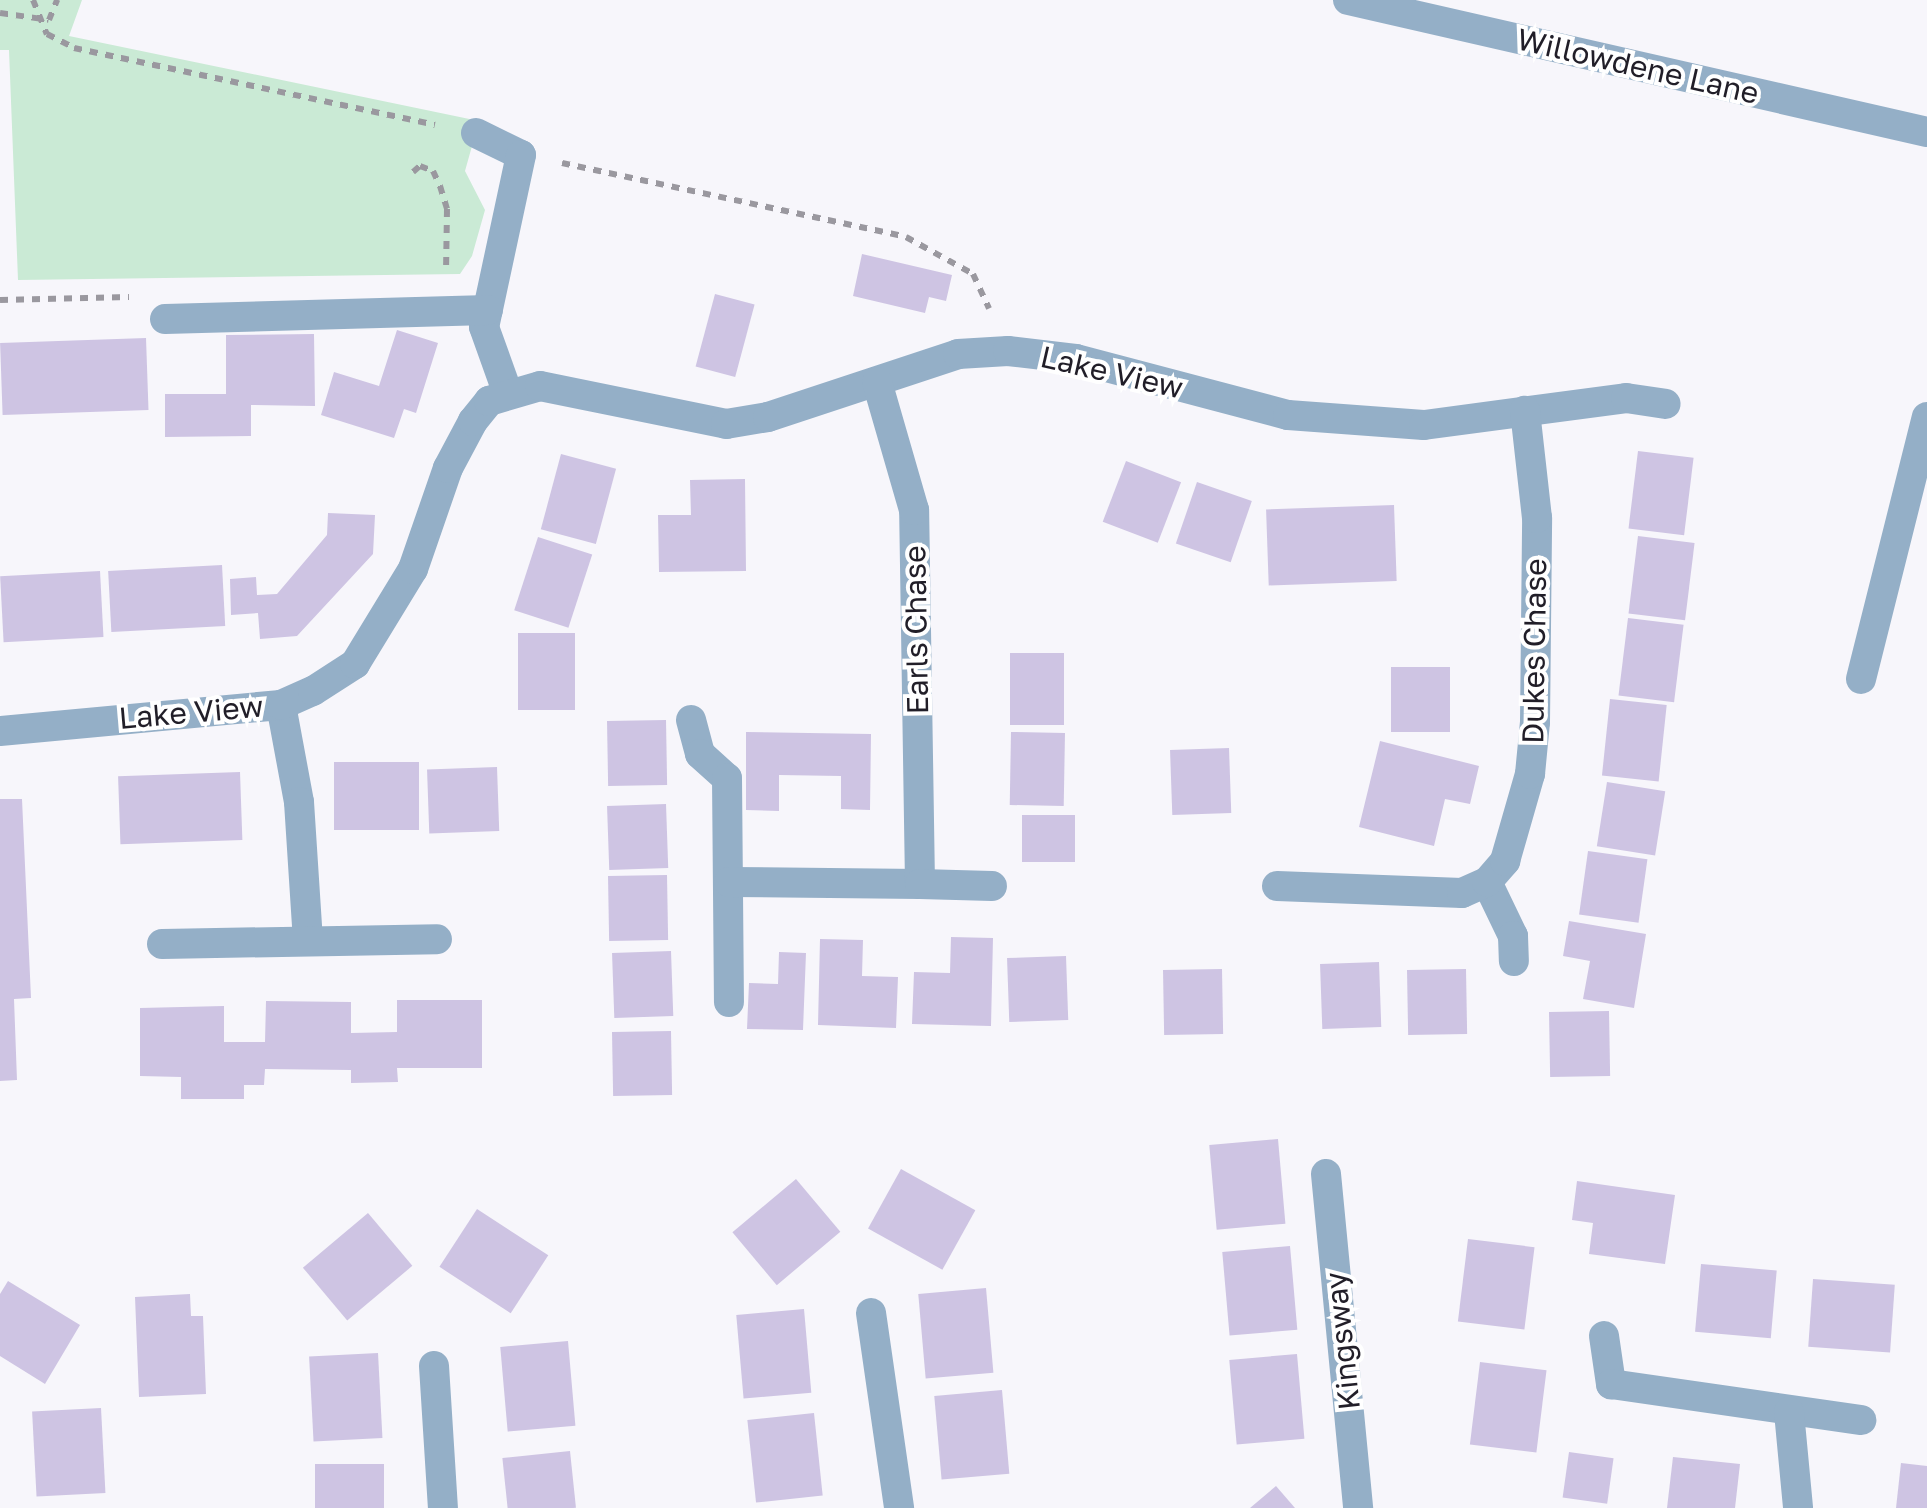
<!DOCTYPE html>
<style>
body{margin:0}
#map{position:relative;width:1927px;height:1508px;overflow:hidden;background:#f7f6fb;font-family:"Golos Text",sans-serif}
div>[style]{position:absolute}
.green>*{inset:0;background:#caead5}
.building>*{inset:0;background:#cec4e3;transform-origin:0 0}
.path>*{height:6px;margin-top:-3px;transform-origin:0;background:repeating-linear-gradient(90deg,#9a989f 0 8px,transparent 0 16px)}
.minor>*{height:30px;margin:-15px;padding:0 15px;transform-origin:15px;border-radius:15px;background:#94afc7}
span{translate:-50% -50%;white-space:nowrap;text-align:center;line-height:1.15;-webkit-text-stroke:8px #fff;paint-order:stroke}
.street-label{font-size:30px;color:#211e28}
</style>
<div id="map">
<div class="green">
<div style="clip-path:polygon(0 0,82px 0,69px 36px,479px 121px,465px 171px,485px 210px,472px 256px,460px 274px,18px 280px,9px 50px,0 50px)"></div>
</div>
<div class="building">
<div style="clip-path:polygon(862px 254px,952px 275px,946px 301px,929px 297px,925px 313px,853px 296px)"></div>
<div style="left:715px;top:294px;width:41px;height:75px;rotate:15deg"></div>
<div style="clip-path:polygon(397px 330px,438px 343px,416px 413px,404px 409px,394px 438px,321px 415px,334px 372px,379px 386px)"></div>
<div style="clip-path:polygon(314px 334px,315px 406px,251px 405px,251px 436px,165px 437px,165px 394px,226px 394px,226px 335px)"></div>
<div style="left:146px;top:338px;width:72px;height:146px;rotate:88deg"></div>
<div style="left:1638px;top:451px;width:56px;height:78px;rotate:7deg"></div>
<div style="left:561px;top:454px;width:57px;height:78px;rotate:15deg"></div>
<div style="left:1126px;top:461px;width:59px;height:65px;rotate:21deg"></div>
<div style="clip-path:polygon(745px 479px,746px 571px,659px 572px,658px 515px,691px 515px,690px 480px)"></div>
<div style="left:1197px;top:482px;width:58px;height:65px;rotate:19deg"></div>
<div style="left:1394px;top:505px;width:76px;height:128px;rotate:88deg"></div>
<div style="clip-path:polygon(328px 513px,375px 515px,373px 554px,297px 636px,260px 639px,258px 613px,231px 615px,230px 579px,256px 577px,257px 595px,277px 594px,327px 535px)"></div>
<div style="left:1638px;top:536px;width:57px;height:78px;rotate:7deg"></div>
<div style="left:538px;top:537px;width:57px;height:77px;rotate:18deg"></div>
<div style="left:222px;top:565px;width:61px;height:114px;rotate:87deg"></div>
<div style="left:100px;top:571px;width:66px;height:100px;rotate:87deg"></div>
<div style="left:1628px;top:618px;width:56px;height:78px;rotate:7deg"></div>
<div style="left:518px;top:633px;width:57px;height:77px"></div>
<div style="left:1064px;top:653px;width:72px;height:54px;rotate:90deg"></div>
<div style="left:1391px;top:667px;width:59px;height:65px"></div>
<div style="left:1610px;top:699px;width:57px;height:77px;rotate:6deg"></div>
<div style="left:666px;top:720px;width:65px;height:59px;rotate:89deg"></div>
<div style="clip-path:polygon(746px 732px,871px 734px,870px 810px,841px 809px,841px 776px,779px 775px,779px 811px,746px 810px)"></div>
<div style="left:1011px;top:732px;width:54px;height:73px;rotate:1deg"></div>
<div style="clip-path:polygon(1380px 741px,1479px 766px,1470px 804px,1445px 799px,1434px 846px,1359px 827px)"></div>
<div style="left:1229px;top:748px;width:65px;height:59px;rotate:88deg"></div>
<div style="left:334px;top:762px;width:85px;height:68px"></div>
<div style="left:497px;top:767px;width:64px;height:70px;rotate:88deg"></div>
<div style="left:240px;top:772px;width:68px;height:122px;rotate:88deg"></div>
<div style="left:1607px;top:782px;width:59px;height:65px;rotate:9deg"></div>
<div style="clip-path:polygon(0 799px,22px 799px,31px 998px,14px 999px,17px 1080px,0 1081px)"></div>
<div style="left:666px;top:804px;width:64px;height:59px;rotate:88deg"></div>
<div style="left:1022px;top:815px;width:53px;height:47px"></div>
<div style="left:1588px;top:851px;width:60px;height:64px;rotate:8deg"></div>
<div style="left:667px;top:875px;width:65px;height:59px;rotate:89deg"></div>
<div style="clip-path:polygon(1569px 921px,1646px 934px,1634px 1008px,1583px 999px,1590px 961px,1563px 956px)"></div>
<div style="clip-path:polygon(951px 937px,993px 938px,991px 1026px,912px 1024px,914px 972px,950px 973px)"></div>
<div style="clip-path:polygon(820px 939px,863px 940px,862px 976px,898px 977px,896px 1028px,818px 1025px)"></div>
<div style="left:671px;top:951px;width:65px;height:59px;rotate:88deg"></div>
<div style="clip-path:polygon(779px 952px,806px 953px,803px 1030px,747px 1029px,749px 983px,778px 984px)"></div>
<div style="left:1066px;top:956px;width:64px;height:59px;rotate:88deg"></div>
<div style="left:1379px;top:962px;width:65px;height:59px;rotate:88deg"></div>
<div style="left:1222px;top:969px;width:65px;height:59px;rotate:89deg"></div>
<div style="left:1466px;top:969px;width:65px;height:59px;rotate:89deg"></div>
<div style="clip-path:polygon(397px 1000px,482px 1000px,482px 1068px,397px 1068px,398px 1082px,351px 1083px,351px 1070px,265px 1069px,264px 1085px,244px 1085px,244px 1099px,181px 1099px,181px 1077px,140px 1076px,140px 1008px,224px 1006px,224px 1042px,265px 1042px,266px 1001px,351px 1002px,351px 1033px,397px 1032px)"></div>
<div style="left:1609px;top:1011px;width:65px;height:60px;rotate:89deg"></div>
<div style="left:671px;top:1031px;width:64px;height:59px;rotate:89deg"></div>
<div style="left:1278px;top:1139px;width:85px;height:69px;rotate:85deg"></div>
<div style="left:901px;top:1169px;width:85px;height:68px;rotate:29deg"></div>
<div style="left:796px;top:1179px;width:69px;height:83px;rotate:50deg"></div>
<div style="clip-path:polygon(1577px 1181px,1675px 1195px,1665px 1264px,1589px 1254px,1593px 1223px,1572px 1220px)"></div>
<div style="left:477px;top:1209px;width:85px;height:69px;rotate:33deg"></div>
<div style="left:368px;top:1213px;width:69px;height:85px;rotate:50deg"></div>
<div style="left:1468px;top:1239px;width:67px;height:83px;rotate:7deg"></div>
<div style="left:1290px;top:1246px;width:84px;height:68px;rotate:85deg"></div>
<div style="left:1701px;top:1264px;width:76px;height:68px;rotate:5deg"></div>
<div style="left:1813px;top:1279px;width:82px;height:68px;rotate:4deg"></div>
<div style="clip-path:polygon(8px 1281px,80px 1325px,45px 1384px,0 1356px,0 1294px)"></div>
<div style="left:986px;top:1288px;width:85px;height:68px;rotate:85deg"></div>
<div style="clip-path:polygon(190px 1294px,191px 1316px,203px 1316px,206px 1394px,139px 1397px,135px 1297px)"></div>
<div style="left:804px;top:1309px;width:84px;height:68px;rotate:85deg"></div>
<div style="left:568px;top:1341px;width:85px;height:68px;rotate:85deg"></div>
<div style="left:378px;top:1353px;width:85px;height:69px;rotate:87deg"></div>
<div style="left:1297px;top:1354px;width:85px;height:68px;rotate:85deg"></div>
<div style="left:1480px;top:1362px;width:67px;height:83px;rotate:7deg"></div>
<div style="left:1002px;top:1390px;width:84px;height:68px;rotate:85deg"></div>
<div style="left:101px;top:1408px;width:85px;height:69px;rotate:87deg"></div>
<div style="left:814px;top:1413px;width:83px;height:67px;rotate:84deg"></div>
<div style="left:570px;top:1451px;width:57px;height:68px;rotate:84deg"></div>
<div style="left:1569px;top:1452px;width:45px;height:46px;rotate:8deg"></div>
<div style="clip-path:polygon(1673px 1457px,1740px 1464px,1735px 1508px,1667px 1508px)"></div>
<div style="clip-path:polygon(1901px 1463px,1927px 1466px,1927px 1508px,1896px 1508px)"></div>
<div style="left:315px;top:1464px;width:69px;height:44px"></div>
<div style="clip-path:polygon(1276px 1486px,1295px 1508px,1250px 1508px)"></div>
</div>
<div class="path">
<div style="left:33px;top:0;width:37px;rotate:68deg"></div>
<div style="left:47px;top:34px;width:30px;rotate:27deg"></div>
<div style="left:74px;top:48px;width:369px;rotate:12deg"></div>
<div style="left:0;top:13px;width:49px;rotate:8.1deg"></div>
<div style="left:49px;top:20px;width:22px;rotate:-68deg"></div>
<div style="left:562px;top:163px;width:352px;rotate:12.1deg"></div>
<div style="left:906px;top:237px;width:77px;rotate:28.9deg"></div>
<div style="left:973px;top:274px;width:38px;rotate:65deg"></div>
<div style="left:413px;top:172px;width:9px;rotate:-41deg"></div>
<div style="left:420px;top:166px;width:14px;rotate:21deg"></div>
<div style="left:433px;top:171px;width:17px;rotate:65deg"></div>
<div style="left:440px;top:186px;width:24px;rotate:73deg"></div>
<div style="left:447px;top:209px;width:61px;rotate:90.9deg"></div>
<div style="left:0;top:300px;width:129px;rotate:-1.3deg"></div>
</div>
<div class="minor">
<div style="left:1348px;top:0;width:594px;rotate:12.84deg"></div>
<div style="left:476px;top:133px;width:50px;rotate:26.1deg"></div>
<div style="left:521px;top:155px;width:176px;rotate:102.1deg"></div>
<div style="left:484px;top:327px;width:71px;rotate:70.3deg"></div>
<div style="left:165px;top:319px;width:323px;rotate:-1.6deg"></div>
<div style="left:1861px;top:679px;width:270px;rotate:-75.9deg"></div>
<div style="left:281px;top:705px;width:99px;rotate:79.5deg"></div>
<div style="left:299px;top:802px;width:138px;rotate:86.3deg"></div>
<div style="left:691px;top:720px;width:35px;rotate:75deg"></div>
<div style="left:700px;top:754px;width:36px;rotate:42deg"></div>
<div style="left:727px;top:778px;width:224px;rotate:89.5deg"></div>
<div style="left:0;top:731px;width:282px;rotate:-5.3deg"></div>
<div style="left:281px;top:705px;width:35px;rotate:-24deg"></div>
<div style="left:313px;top:691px;width:50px;rotate:-32.7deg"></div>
<div style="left:355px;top:664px;width:111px;rotate:-58.6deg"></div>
<div style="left:413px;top:569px;width:107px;rotate:-70.9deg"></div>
<div style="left:448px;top:468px;width:53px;rotate:-62deg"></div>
<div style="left:473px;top:421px;width:26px;rotate:-51deg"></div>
<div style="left:489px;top:401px;width:53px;rotate:-16.4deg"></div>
<div style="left:540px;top:386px;width:190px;rotate:11.5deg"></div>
<div style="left:726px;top:424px;width:43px;rotate:-9.5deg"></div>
<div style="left:768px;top:417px;width:200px;rotate:-18.3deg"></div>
<div style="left:958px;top:354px;width:50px;rotate:-3.4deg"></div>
<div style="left:1008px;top:351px;width:68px;rotate:6.7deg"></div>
<div style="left:1076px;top:359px;width:219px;rotate:14.8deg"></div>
<div style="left:1288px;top:415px;width:136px;rotate:4.2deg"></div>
<div style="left:1424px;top:425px;width:204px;rotate:-7.6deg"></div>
<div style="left:1626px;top:398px;width:40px;rotate:8.5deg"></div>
<div style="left:729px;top:882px;width:191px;rotate:0.6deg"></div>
<div style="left:920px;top:884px;width:374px;rotate:-90.9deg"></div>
<div style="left:914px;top:510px;width:133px;rotate:-106.1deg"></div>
<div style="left:1487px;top:882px;width:60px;rotate:64.3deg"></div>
<div style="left:1513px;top:936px;width:25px;rotate:88deg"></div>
<div style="left:920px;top:884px;width:72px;rotate:1.6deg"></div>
<div style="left:1277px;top:886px;width:185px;rotate:2.2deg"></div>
<div style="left:1462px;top:893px;width:27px;rotate:-24deg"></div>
<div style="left:1487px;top:882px;width:28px;rotate:-49deg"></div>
<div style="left:1505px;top:861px;width:91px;rotate:-74deg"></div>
<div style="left:1530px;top:774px;width:52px;rotate:-84.5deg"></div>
<div style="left:1535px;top:722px;width:204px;rotate:-89.4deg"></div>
<div style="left:1537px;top:518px;width:108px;rotate:-96.4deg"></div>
<div style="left:162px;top:944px;width:275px;rotate:-1deg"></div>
<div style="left:1326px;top:1174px;width:336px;rotate:84.5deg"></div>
<div style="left:871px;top:1313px;width:197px;rotate:81.8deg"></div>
<div style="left:1604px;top:1336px;width:49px;rotate:81.7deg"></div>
<div style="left:1611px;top:1384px;width:253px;rotate:8.2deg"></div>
<div style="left:434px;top:1366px;width:142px;rotate:86.4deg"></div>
<div style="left:1789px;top:1412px;width:96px;rotate:84.6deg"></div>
</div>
<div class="street-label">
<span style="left:1638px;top:66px;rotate:13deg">Willowdene Lane</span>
<span style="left:1112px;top:372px;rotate:13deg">Lake View</span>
<span style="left:916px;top:630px;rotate:-91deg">Earls Chase</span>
<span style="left:1534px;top:651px;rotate:-89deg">Dukes Chase</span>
<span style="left:191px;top:712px;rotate:-5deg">Lake View</span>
<span style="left:1342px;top:1341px;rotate:-96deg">Kingsway</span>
</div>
</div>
